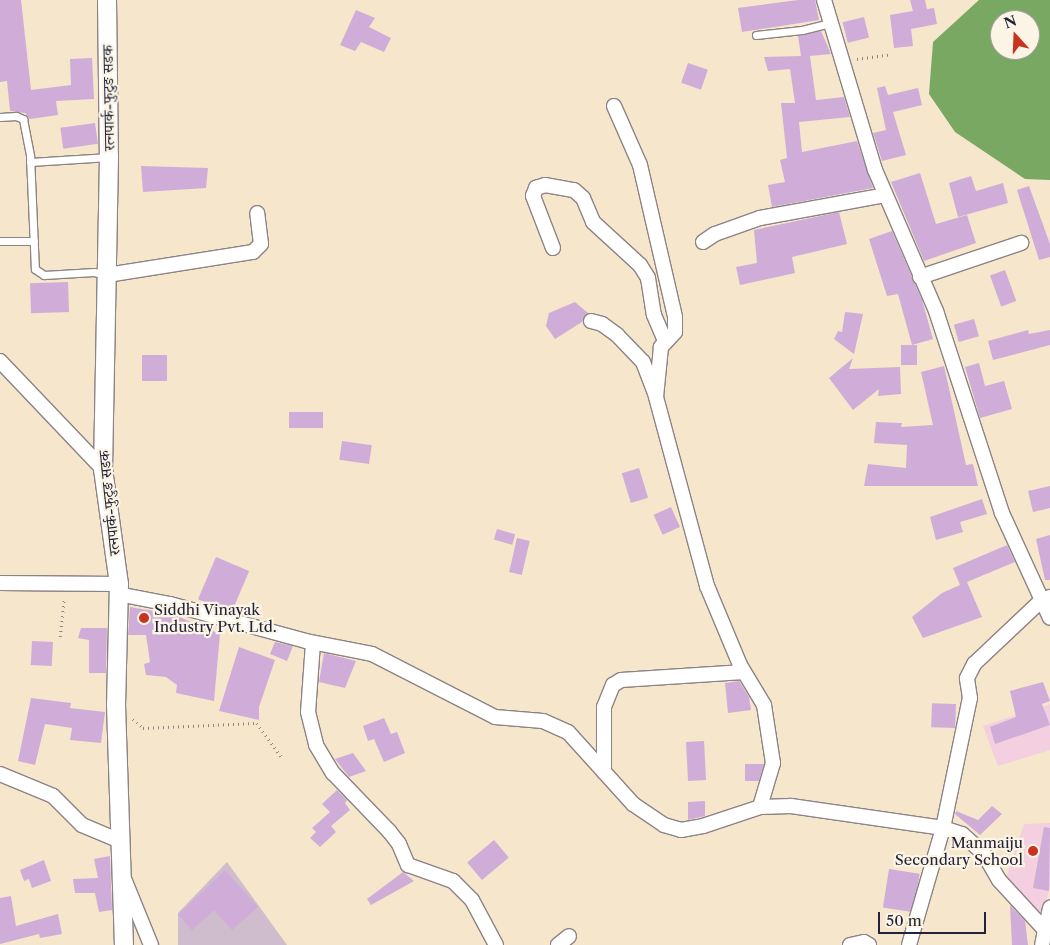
<!DOCTYPE html>
<meta charset="utf-8">
<style>
body{margin:0}
#map{position:relative;width:1050px;height:945px;overflow:hidden;background:#f6e6cc;font-family:"Libre Caslon Text","Noto Serif Devanagari",serif}
div>[style]{position:absolute}
.built>*{inset:0;background:#f3cfdf}
.industrial>*{inset:0;background:#cfbdce}
.forest>*{inset:0;background:#79a862}
.building>*{inset:0;background:#cfadd8;transform-origin:0 0}
.path>*{height:2.5px;margin-top:-1.25px;transform-origin:0;background:repeating-linear-gradient(90deg,#8c8484 0 1px,transparent 0 5px)}
.roads{filter:drop-shadow(1px 0 #8c8484) drop-shadow(-1px 0 #8c8484) drop-shadow(0 1px #8c8484) drop-shadow(0 -1px #8c8484)}
.service>*{height:7px;margin:-3.5px;padding:0 3.5px;transform-origin:3.5px;border-radius:3.5px;background:#fff}
.minor>*{height:14px;margin:-7px;padding:0 7px;transform-origin:7px;border-radius:7px;background:#fff}
.tertiary>*{height:18px;margin:-9px;padding:0 9px;transform-origin:9px;border-radius:9px;background:#fff}
.dots>*{width:14px;height:14px;translate:-50% -50%;box-sizing:border-box;border:2px solid #fcf5e5;border-radius:50%}
span{translate:-50% -50%;white-space:nowrap;text-align:center;line-height:1.15;-webkit-text-stroke:4.5px #fcf5e5;paint-order:stroke}
.street-label{font-size:15px;color:#22223b}
.poi-label{font-size:15px;color:#22223b}
.left{translate:0 -50%;text-align:left}
.right{translate:-100% -50%;text-align:right}
.north{position:absolute;left:990px;top:10px;width:50px;height:50px;box-sizing:border-box;background:#fcf5e5;border:1px solid #a5a1a1;border-radius:50%;rotate:340deg;font-size:14px;font-weight:700;line-height:20px;text-align:center;color:#22223b}
.north::after{content:'';display:block;margin:auto;width:18px;height:22px;background:#c8321e;clip-path:polygon(50% 0,100% 100%,50% 72%,0 100%)}
.scale{position:absolute;left:878px;top:912px;width:108px;height:22px;box-sizing:border-box;border:2px solid #22223b;border-top:0;padding-left:6px;font-size:15px;line-height:18px;white-space:nowrap;color:#22223b;-webkit-text-stroke:4px #fcf5e5;paint-order:stroke}
</style>
<div id="map">
<div class="built">
<div style="clip-path:polygon(1050px 704px,1050px 750px,998px 766px,983px 726px)"></div>
<div style="clip-path:polygon(1050px 823px,1050px 885px,1043px 915px,1006px 878px,1024px 824px)"></div>
</div>
<div class="industrial">
<div style="clip-path:polygon(227px 862px,287px 945px,178px 945px,178px 913px)"></div>
</div>
<div class="forest">
<div style="clip-path:polygon(evenodd,979px 0,1050px 0,1050px 180px,1025px 179px,955px 132px,929px 94px,933px 42px,979px 0,1000px 20px,1030px 20px,1030px 50px,1000px 50px,1000px 20px)"></div>
</div>
<div class="building">
<div style="clip-path:polygon(0 0,21px 0,31px 90px,71px 85px,70px 59px,92px 58px,94px 99px,56px 101px,58px 115px,30px 119px,25px 113px,10px 111px,7px 81px,0 82px)"></div>
<div style="clip-path:polygon(798px 0,815px 0,819px 20px,742px 32px,738px 8px)"></div>
<div style="clip-path:polygon(910px 0,925px 0,927px 9px,934px 8px,937px 24px,911px 29px,913px 46px,894px 48px,890px 15px,913px 11px)"></div>
<div style="clip-path:polygon(356px 10px,375px 18px,369px 27px,391px 38px,384px 52px,361px 42px,355px 51px,340px 45px)"></div>
<div style="left:864px;top:17px;width:21px;height:22px;rotate:76deg"></div>
<div style="clip-path:polygon(821px 31px,831px 54px,810px 56px,816px 100px,844px 97px,850px 117px,799px 122px,802px 152px,857px 141px,873px 188px,772px 207px,768px 185px,785px 182px,780px 160px,787px 158px,781px 103px,795px 103px,790px 69px,768px 71px,764px 57px,801px 56px,798px 36px)"></div>
<div style="left:688px;top:63px;width:21px;height:21px;rotate:19deg"></div>
<div style="clip-path:polygon(885px 86px,888px 95px,918px 88px,922px 105px,893px 112px,906px 155px,882px 161px,873px 133px,886px 130px,877px 88px)"></div>
<div style="left:95px;top:123px;width:21px;height:35px;rotate:82deg"></div>
<div style="clip-path:polygon(141px 166px,208px 168px,206px 188px,143px 192px)"></div>
<div style="clip-path:polygon(920px 173px,936px 224px,967px 215px,976px 243px,924px 261px,891px 182px)"></div>
<div style="clip-path:polygon(971px 176px,976px 191px,1003px 183px,1008px 203px,958px 217px,949px 183px)"></div>
<div style="clip-path:polygon(1029px 186px,1050px 244px,1050px 257px,1039px 260px,1017px 190px)"></div>
<div style="clip-path:polygon(839px 212px,847px 244px,792px 257px,795px 273px,740px 285px,736px 267px,757px 263px,754px 230px)"></div>
<div style="clip-path:polygon(892px 231px,922px 300px,933px 339px,912px 345px,898px 294px,887px 296px,869px 239px)"></div>
<div style="left:1005px;top:270px;width:33px;height:16px;rotate:70deg"></div>
<div style="left:68px;top:282px;width:30px;height:38px;rotate:88deg"></div>
<div style="clip-path:polygon(575px 302px,588px 313px,582px 322px,555px 339px,546px 326px,549px 313px)"></div>
<div style="clip-path:polygon(845px 312px,863px 314px,854px 354px,834px 339px,838px 331px,842px 332px)"></div>
<div style="left:974px;top:319px;width:18px;height:21px;rotate:74deg"></div>
<div style="clip-path:polygon(1028px 330px,1029px 334px,1050px 330px,1050px 345px,993px 360px,988px 341px)"></div>
<div style="left:901px;top:345px;width:16px;height:20px"></div>
<div style="left:142px;top:355px;width:25px;height:26px"></div>
<div style="clip-path:polygon(853px 358px,849px 369px,900px 367px,901px 394px,878px 396px,879px 389px,853px 410px,829px 378px)"></div>
<div style="clip-path:polygon(979px 363px,985px 386px,1004px 381px,1012px 409px,980px 418px,965px 367px)"></div>
<div style="clip-path:polygon(944px 366px,966px 465px,973px 464px,978px 486px,864px 486px,868px 464px,906px 468px,907px 445px,874px 443px,876px 422px,902px 423px,901px 427px,933px 425px,921px 372px)"></div>
<div style="left:323px;top:412px;width:16px;height:34px;rotate:90deg"></div>
<div style="left:342px;top:441px;width:30px;height:19px;rotate:8deg"></div>
<div style="left:639px;top:468px;width:31px;height:18px;rotate:73deg"></div>
<div style="clip-path:polygon(1050px 486px,1050px 508px,1033px 512px,1028px 491px)"></div>
<div style="clip-path:polygon(982px 499px,987px 514px,960px 522px,963px 532px,936px 540px,930px 517px)"></div>
<div style="left:671px;top:507px;width:22px;height:19px;rotate:66deg"></div>
<div style="left:497px;top:529px;width:19px;height:11px;rotate:16deg"></div>
<div style="clip-path:polygon(1050px 535px,1050px 580px,1045px 580px,1036px 539px)"></div>
<div style="left:517px;top:538px;width:13px;height:35px;rotate:13deg"></div>
<div style="clip-path:polygon(1007px 545px,1015px 562px,967px 582px,982px 617px,923px 638px,912px 617px,942px 593px,960px 585px,953px 568px)"></div>
<div style="left:216px;top:557px;width:36px;height:46px;rotate:23deg"></div>
<div style="clip-path:polygon(130px 607px,172px 614px,220px 634px,214px 701px,176px 693px,177px 685px,166px 677px,146px 675px,144px 664px,150px 662px,146px 635px,128px 635px)"></div>
<div style="clip-path:polygon(81px 628px,107px 628px,106px 673px,89px 673px,89px 640px,78px 638px)"></div>
<div style="left:32px;top:641px;width:21px;height:24px;rotate:3deg"></div>
<div style="clip-path:polygon(275px 642px,293px 646px,287px 661px,270px 654px)"></div>
<div style="clip-path:polygon(239px 647px,275px 660px,259px 707px,259px 720px,219px 711px)"></div>
<div style="clip-path:polygon(324px 653px,356px 661px,345px 688px,319px 682px)"></div>
<div style="clip-path:polygon(739px 681px,749px 697px,751px 710px,728px 713px,725px 683px)"></div>
<div style="clip-path:polygon(1043px 682px,1050px 701px,1042px 704px,1050px 725px,995px 744px,990px 727px,1016px 717px,1010px 691px)"></div>
<div style="clip-path:polygon(31px 698px,71px 703px,70px 708px,105px 712px,101px 743px,70px 740px,72px 728px,45px 724px,35px 765px,18px 761px)"></div>
<div style="left:956px;top:704px;width:24px;height:24px;rotate:92deg"></div>
<div style="clip-path:polygon(384px 718px,391px 734px,397px 732px,405px 753px,384px 762px,374px 739px,368px 741px,363px 726px)"></div>
<div style="left:704px;top:741px;width:39px;height:18px;rotate:87deg"></div>
<div style="clip-path:polygon(353px 753px,366px 771px,349px 777px,335px 759px)"></div>
<div style="clip-path:polygon(745px 764px,764px 764px,759px 781px,745px 781px)"></div>
<div style="clip-path:polygon(337px 790px,347px 800px,345px 803px,350px 810px,331px 826px,336px 832px,320px 847px,310px 838px,316px 832px,312px 828px,330px 812px,322px 804px)"></div>
<div style="clip-path:polygon(705px 801px,705px 816px,688px 820px,688px 802px)"></div>
<div style="clip-path:polygon(992px 806px,1002px 814px,980px 835px,955px 814px,956px 811px,978px 820px)"></div>
<div style="clip-path:polygon(1044px 827px,1050px 828px,1049px 891px,1033px 888px)"></div>
<div style="left:494px;top:840px;width:23px;height:35px;rotate:50deg"></div>
<div style="clip-path:polygon(110px 856px,112px 910px,99px 912px,95px 893px,75px 893px,73px 879px,98px 878px,94px 859px)"></div>
<div style="clip-path:polygon(44px 860px,51px 881px,32px 888px,29px 879px,24px 881px,20px 870px)"></div>
<div style="left:889px;top:869px;width:31px;height:39px;rotate:9deg"></div>
<div style="clip-path:polygon(225px 870px,258px 907px,232px 930px,214px 910px,192px 930px,178px 915px)"></div>
<div style="clip-path:polygon(403px 872px,414px 881px,371px 905px,367px 899px)"></div>
<div style="clip-path:polygon(11px 896px,16px 926px,58px 914px,62px 934px,40px 938px,39px 934px,0 944px,0 898px)"></div>
<div style="clip-path:polygon(1010px 905px,1025px 921px,1028px 945px,1012px 945px)"></div>
</div>
<div class="path">
<div style="left:857px;top:59px;width:34px;rotate:-8deg"></div>
<div style="left:60px;top:637px;width:39px;rotate:-84deg"></div>
<div style="left:133px;top:719px;width:13px;rotate:42deg"></div>
<div style="left:143px;top:728px;width:114px;rotate:-2.5deg"></div>
<div style="left:257px;top:723px;width:41px;rotate:54deg"></div>
</div>
<div class="roads">
<div class="service">
<div style="left:756px;top:35px;width:46px;rotate:-6.2deg"></div>
<div style="left:802px;top:30px;width:30px;rotate:-14deg"></div>
<div style="left:0;top:117px;width:16px;rotate:-4deg"></div>
<div style="left:16px;top:116px;width:8px;rotate:23deg"></div>
<div style="left:23px;top:119px;width:38px;rotate:79deg"></div>
<div style="left:30px;top:156px;width:113px;rotate:87.5deg"></div>
<div style="left:35px;top:269px;width:11px;rotate:34deg"></div>
<div style="left:44px;top:275px;width:50px;rotate:-3.4deg"></div>
<div style="left:94px;top:272px;width:12px;rotate:14deg"></div>
<div style="left:30px;top:162px;width:79px;rotate:-3.6deg"></div>
<div style="left:0;top:241px;width:34px"></div>
</div>
<div class="minor">
<div style="left:824px;top:0;width:177px;rotate:73.3deg"></div>
<div style="left:875px;top:170px;width:154px;rotate:66.6deg"></div>
<div style="left:936px;top:311px;width:213px;rotate:71.9deg"></div>
<div style="left:1002px;top:513px;width:115px;rotate:65.4deg"></div>
<div style="left:614px;top:106px;width:64px;rotate:66.2deg"></div>
<div style="left:640px;top:165px;width:156px;rotate:77deg"></div>
<div style="left:675px;top:317px;width:15px;rotate:90deg"></div>
<div style="left:675px;top:332px;width:21px;rotate:133deg"></div>
<div style="left:661px;top:347px;width:50px;rotate:95.7deg"></div>
<div style="left:656px;top:397px;width:196px;rotate:74.9deg"></div>
<div style="left:707px;top:586px;width:86px;rotate:67.3deg"></div>
<div style="left:740px;top:665px;width:47px;rotate:59deg"></div>
<div style="left:764px;top:705px;width:59px;rotate:81.2deg"></div>
<div style="left:773px;top:763px;width:46px;rotate:106.5deg"></div>
<div style="left:703px;top:242px;width:14px;rotate:-34deg"></div>
<div style="left:715px;top:234px;width:48px;rotate:-19.6deg"></div>
<div style="left:760px;top:218px;width:127px;rotate:-10.4deg"></div>
<div style="left:553px;top:248px;width:56px;rotate:-111deg"></div>
<div style="left:533px;top:196px;width:9px;rotate:-69deg"></div>
<div style="left:536px;top:188px;width:9px;rotate:-18deg"></div>
<div style="left:545px;top:185px;width:29px;rotate:10deg"></div>
<div style="left:574px;top:190px;width:12px;rotate:42deg"></div>
<div style="left:583px;top:198px;width:26px;rotate:67deg"></div>
<div style="left:593px;top:222px;width:64px;rotate:42.5deg"></div>
<div style="left:640px;top:265px;width:15px;rotate:58deg"></div>
<div style="left:648px;top:278px;width:37px;rotate:81deg"></div>
<div style="left:654px;top:315px;width:28px;rotate:67deg"></div>
<div style="left:107px;top:275px;width:148px;rotate:-9deg"></div>
<div style="left:253px;top:252px;width:11px;rotate:-45deg"></div>
<div style="left:261px;top:244px;width:31px;rotate:-97deg"></div>
<div style="left:920px;top:277px;width:107px;rotate:-18.6deg"></div>
<div style="left:591px;top:321px;width:11px;rotate:15deg"></div>
<div style="left:602px;top:324px;width:19px;rotate:36deg"></div>
<div style="left:617px;top:335px;width:37px;rotate:46deg"></div>
<div style="left:643px;top:362px;width:34px;rotate:69deg"></div>
<div style="left:0;top:361px;width:149px;rotate:46.4deg"></div>
<div style="left:0;top:583px;width:119px;rotate:0.5deg"></div>
<div style="left:118px;top:594px;width:53px;rotate:10.9deg"></div>
<div style="left:170px;top:604px;width:141px;rotate:15.2deg"></div>
<div style="left:306px;top:641px;width:67px;rotate:11.1deg"></div>
<div style="left:372px;top:654px;width:138px;rotate:27.1deg"></div>
<div style="left:495px;top:717px;width:48px;rotate:4.8deg"></div>
<div style="left:543px;top:721px;width:27px;rotate:24deg"></div>
<div style="left:568px;top:732px;width:97px;rotate:47.9deg"></div>
<div style="left:633px;top:804px;width:37px;rotate:34deg"></div>
<div style="left:664px;top:825px;width:18px;rotate:16deg"></div>
<div style="left:681px;top:830px;width:22px;rotate:-10deg"></div>
<div style="left:703px;top:826px;width:60px;rotate:-18.4deg"></div>
<div style="left:760px;top:807px;width:31px;rotate:-2deg"></div>
<div style="left:791px;top:806px;width:154px;rotate:8.2deg"></div>
<div style="left:943px;top:828px;width:133px;rotate:-78.3deg"></div>
<div style="left:970px;top:698px;width:20px;rotate:-99deg"></div>
<div style="left:967px;top:678px;width:16px;rotate:-63deg"></div>
<div style="left:974px;top:664px;width:93px;rotate:-43.3deg"></div>
<div style="left:1042px;top:600px;width:9px;rotate:-21deg"></div>
<div style="left:313px;top:643px;width:69px;rotate:94.1deg"></div>
<div style="left:308px;top:712px;width:34px;rotate:76deg"></div>
<div style="left:316px;top:745px;width:33px;rotate:59deg"></div>
<div style="left:333px;top:773px;width:81px;rotate:46deg"></div>
<div style="left:389px;top:831px;width:16px;rotate:52deg"></div>
<div style="left:399px;top:844px;width:23px;rotate:67deg"></div>
<div style="left:408px;top:865px;width:48px;rotate:19.6deg"></div>
<div style="left:453px;top:881px;width:27px;rotate:45deg"></div>
<div style="left:472px;top:900px;width:51px;rotate:61.9deg"></div>
<div style="left:604px;top:772px;width:65px;rotate:-90deg"></div>
<div style="left:604px;top:707px;width:24px;rotate:-68deg"></div>
<div style="left:613px;top:685px;width:9px;rotate:-32deg"></div>
<div style="left:621px;top:680px;width:123px;rotate:-3.7deg"></div>
<div style="left:0;top:774px;width:57px;rotate:22.5deg"></div>
<div style="left:53px;top:796px;width:41px;rotate:45deg"></div>
<div style="left:82px;top:825px;width:41px;rotate:22.8deg"></div>
<div style="left:125px;top:881px;width:69px;rotate:67.9deg"></div>
<div style="left:1045px;top:930px;width:23px;rotate:-77deg"></div>
<div style="left:558px;top:945px;width:14px;rotate:-39deg"></div>
<div style="left:850px;top:945px;width:14px;rotate:-12deg"></div>
<div style="left:864px;top:942px;width:6px;rotate:31deg"></div>
<div style="left:909px;top:945px;width:122px;rotate:-73.8deg"></div>
<div style="left:943px;top:828px;width:20px;rotate:18deg"></div>
<div style="left:962px;top:834px;width:30px;rotate:42deg"></div>
<div style="left:984px;top:854px;width:30px;rotate:60deg"></div>
<div style="left:999px;top:880px;width:68px;rotate:47.4deg"></div>
<div style="left:1045px;top:930px;width:15px;rotate:101deg"></div>
</div>
<div class="tertiary">
<div style="left:107px;top:0;width:157px;rotate:89.3deg"></div>
<div style="left:109px;top:157px;width:312px;rotate:91.1deg"></div>
<div style="left:103px;top:469px;width:116px;rotate:82.1deg"></div>
<div style="left:119px;top:584px;width:121px;rotate:91.4deg"></div>
<div style="left:116px;top:705px;width:240px;rotate:88.1deg"></div>
</div>
</div>
<div class="dots">
<div style="left:144px;top:618px;background:#c8321e"></div>
<div style="left:1033px;top:851px;background:#c8321e"></div>
</div>
<div class="street-label">
<span style="left:108px;top:98px;rotate:-91deg">रत्नपार्क-फुटुङ सडक</span>
<span style="left:109px;top:503px;rotate:-96deg">रत्नपार्क-फुटुङ सडक</span>
</div>
<div class="poi-label">
<span class="left" style="left:154px;top:618px">Siddhi Vinayak<br>Industry Pvt. Ltd.</span>
<span class="right" style="left:1023px;top:851px">Manmaiju<br>Secondary School</span>
</div>
<div class="north">N</div>
<div class="scale">50 m</div>
</div>
